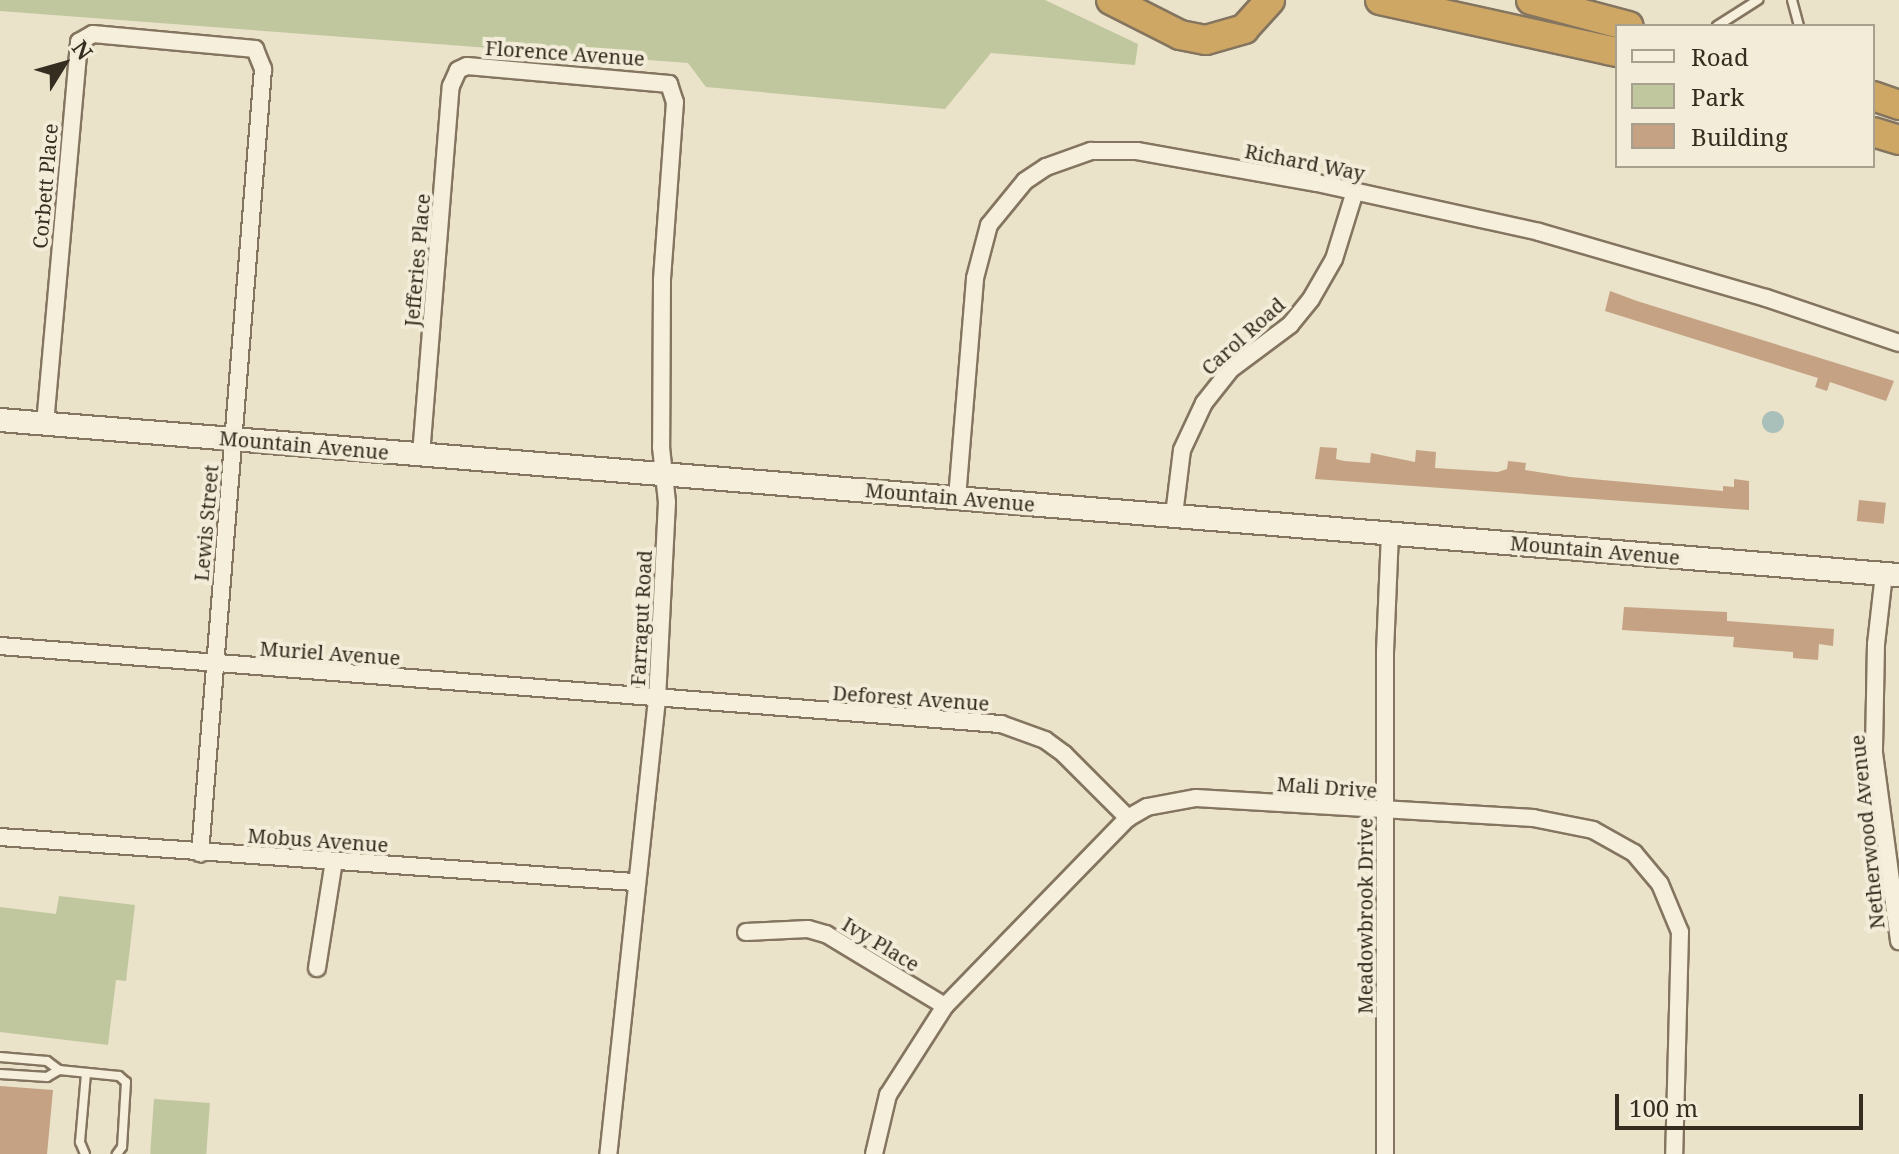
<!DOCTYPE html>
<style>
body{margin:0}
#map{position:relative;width:1899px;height:1154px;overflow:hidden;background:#eae2c9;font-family:"Noto Serif",serif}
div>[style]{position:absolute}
.green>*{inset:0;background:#c0c79e;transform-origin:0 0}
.water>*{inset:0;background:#a9bfba}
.round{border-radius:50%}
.building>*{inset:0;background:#c4a283;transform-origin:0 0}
.roads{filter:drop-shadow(2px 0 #847560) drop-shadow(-2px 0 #847560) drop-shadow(0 2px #847560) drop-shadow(0 -2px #847560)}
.lane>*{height:8px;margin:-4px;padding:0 4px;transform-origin:4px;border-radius:4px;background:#f5efdb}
.street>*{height:16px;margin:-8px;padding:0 8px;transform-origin:8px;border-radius:8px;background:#f5efdb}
.secondary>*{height:22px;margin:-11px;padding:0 11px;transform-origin:11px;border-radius:11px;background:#f5efdb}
.highway>*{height:28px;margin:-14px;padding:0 14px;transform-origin:14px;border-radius:14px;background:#cfa764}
span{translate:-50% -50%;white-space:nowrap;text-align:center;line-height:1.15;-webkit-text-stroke:8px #f2ecd8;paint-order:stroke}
.street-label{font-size:20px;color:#362d21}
.legend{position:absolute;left:1615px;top:24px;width:260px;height:144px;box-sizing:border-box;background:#f2ecd8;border:2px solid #a7a08f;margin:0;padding:10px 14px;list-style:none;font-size:24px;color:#362d21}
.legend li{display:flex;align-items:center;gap:16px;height:40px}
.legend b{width:40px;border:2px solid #a7a08f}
.north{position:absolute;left:24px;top:24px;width:80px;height:80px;-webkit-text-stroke:6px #f2ecd8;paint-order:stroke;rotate:53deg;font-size:22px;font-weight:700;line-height:32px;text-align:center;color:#362d21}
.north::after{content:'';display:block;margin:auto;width:28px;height:36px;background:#362d21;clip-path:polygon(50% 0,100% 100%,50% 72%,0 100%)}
.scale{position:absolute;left:1615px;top:1094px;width:248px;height:36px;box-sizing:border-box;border:4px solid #362d21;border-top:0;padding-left:10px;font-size:24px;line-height:28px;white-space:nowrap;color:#362d21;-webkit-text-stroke:6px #f2ecd8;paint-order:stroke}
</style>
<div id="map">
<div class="green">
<div style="clip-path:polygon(0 0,1045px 0,1138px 44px,1135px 65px,991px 53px,945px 109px,706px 87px,688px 63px,0 11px)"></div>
<div style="clip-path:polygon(59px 896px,135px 905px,126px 981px,116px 980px,108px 1045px,0 1032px,0 907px,56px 914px)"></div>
<div style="left:154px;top:1099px;width:56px;height:55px;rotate:4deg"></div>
</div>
<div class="water">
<div class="round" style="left:1762px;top:411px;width:22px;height:22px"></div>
</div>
<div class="building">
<div style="clip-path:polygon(1610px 291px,1637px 301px,1894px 381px,1886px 401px,1830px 382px,1827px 391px,1815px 387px,1818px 378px,1605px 311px)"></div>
<div style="clip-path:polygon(1320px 447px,1337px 448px,1336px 459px,1344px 461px,1370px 463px,1371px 453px,1415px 462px,1416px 450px,1436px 452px,1435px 468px,1498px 472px,1507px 469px,1508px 461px,1526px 463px,1525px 470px,1570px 477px,1723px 491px,1723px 486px,1734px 487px,1734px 479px,1749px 481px,1749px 510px,1315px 479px)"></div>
<div style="left:1859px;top:500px;width:27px;height:21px;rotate:6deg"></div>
<div style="clip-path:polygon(1624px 607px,1727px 612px,1727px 621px,1834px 629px,1833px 646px,1819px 644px,1818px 660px,1793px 658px,1793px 652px,1733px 647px,1734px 637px,1622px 630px)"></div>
<div style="clip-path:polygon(0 1086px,53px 1090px,47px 1154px,0 1154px)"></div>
</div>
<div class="roads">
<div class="lane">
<div style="left:1792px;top:0;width:27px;rotate:75deg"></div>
<div style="left:1717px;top:26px;width:49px;rotate:-32.4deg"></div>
<div style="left:0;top:1057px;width:47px;rotate:4.9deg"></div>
<div style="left:47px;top:1061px;width:15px;rotate:37deg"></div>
<div style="left:59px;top:1070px;width:14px;rotate:150deg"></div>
<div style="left:47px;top:1077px;width:47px;rotate:-176.3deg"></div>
<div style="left:59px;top:1070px;width:60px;rotate:5.7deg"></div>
<div style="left:119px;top:1076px;width:9px;rotate:41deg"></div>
<div style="left:126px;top:1082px;width:65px;rotate:93.5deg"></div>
<div style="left:122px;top:1147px;width:9px;rotate:126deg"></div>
<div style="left:85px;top:1154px;width:13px;rotate:-113deg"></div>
<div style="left:80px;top:1142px;width:69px;rotate:-85deg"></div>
</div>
<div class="street">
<div style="left:45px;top:424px;width:384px;rotate:-84.9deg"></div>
<div style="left:79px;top:42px;width:16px;rotate:-30deg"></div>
<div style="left:93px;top:34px;width:163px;rotate:5.3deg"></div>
<div style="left:255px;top:49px;width:22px;rotate:68deg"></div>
<div style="left:263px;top:69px;width:787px;rotate:94.59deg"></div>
<div style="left:421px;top:455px;width:370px;rotate:-85.4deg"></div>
<div style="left:451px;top:86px;width:17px;rotate:-66deg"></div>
<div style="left:458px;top:70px;width:10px;rotate:-24deg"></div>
<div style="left:467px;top:66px;width:203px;rotate:5.1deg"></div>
<div style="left:669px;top:84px;width:19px;rotate:72deg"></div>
<div style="left:675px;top:102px;width:179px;rotate:94.2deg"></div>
<div style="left:662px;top:281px;width:166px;rotate:90.3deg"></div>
<div style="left:661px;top:447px;width:55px;rotate:83.8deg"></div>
<div style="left:667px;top:502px;width:197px;rotate:92.9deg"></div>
<div style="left:657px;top:699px;width:458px;rotate:96.1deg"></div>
<div style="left:957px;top:498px;width:221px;rotate:-85.3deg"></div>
<div style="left:975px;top:278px;width:55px;rotate:-75.2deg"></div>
<div style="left:989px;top:225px;width:57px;rotate:-50.7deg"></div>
<div style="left:1025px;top:181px;width:25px;rotate:-34deg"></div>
<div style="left:1046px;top:167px;width:48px;rotate:-19.6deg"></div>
<div style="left:1091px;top:151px;width:46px"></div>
<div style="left:1137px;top:151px;width:183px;rotate:10.1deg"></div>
<div style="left:1317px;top:183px;width:227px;rotate:12.4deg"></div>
<div style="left:1539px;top:232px;width:236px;rotate:16.2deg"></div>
<div style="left:1766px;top:298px;width:140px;rotate:18.7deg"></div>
<div style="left:1174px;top:515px;width:65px;rotate:-83deg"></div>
<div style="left:1182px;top:450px;width:52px;rotate:-64.9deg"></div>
<div style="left:1204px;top:403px;width:43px;rotate:-51.5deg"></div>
<div style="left:1231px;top:369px;width:74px;rotate:-36.7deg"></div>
<div style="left:1290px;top:325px;width:33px;rotate:-51deg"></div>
<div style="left:1311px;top:299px;width:46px;rotate:-60.1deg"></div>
<div style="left:1334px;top:259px;width:71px;rotate:-72.8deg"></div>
<div style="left:1884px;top:574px;width:70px;rotate:96.5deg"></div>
<div style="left:1876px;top:644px;width:109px;rotate:91.1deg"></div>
<div style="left:1874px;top:753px;width:190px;rotate:82.4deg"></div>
<div style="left:0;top:646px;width:1004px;rotate:4.46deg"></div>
<div style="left:1001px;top:724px;width:47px;rotate:20deg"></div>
<div style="left:1045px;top:740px;width:24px;rotate:36deg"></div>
<div style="left:1064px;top:754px;width:91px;rotate:45deg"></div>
<div style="left:0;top:837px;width:636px;rotate:4.06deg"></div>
<div style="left:746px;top:932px;width:62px;rotate:-2.8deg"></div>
<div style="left:808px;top:929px;width:19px;rotate:16deg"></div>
<div style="left:826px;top:934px;width:139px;rotate:31.2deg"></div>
<div style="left:317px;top:968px;width:108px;rotate:-81deg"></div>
<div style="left:874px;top:1154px;width:61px;rotate:-76.7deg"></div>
<div style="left:888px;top:1095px;width:106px;rotate:-57.4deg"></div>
<div style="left:945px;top:1006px;width:262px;rotate:-45.8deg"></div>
<div style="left:1128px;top:818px;width:22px;rotate:-30deg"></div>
<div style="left:1147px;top:807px;width:50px;rotate:-10.4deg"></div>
<div style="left:1196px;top:798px;width:338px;rotate:3.4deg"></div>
<div style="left:1533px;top:818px;width:61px;rotate:11.3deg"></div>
<div style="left:1593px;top:830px;width:47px;rotate:29.3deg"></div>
<div style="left:1634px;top:853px;width:40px;rotate:50deg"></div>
<div style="left:1660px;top:884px;width:52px;rotate:67.4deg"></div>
<div style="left:1680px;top:932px;width:222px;rotate:91.5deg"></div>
<div style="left:1385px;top:1154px;width:502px;rotate:-90deg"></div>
<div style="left:1385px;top:652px;width:118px;rotate:-87.6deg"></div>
</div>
<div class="secondary">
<div style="left:0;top:420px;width:1905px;rotate:4.67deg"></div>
</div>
<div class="highway">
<div style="left:1111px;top:0;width:77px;rotate:26.9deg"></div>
<div style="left:1180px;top:35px;width:26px;rotate:11deg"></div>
<div style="left:1206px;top:40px;width:40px;rotate:-16deg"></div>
<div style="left:1244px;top:29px;width:39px;rotate:-48deg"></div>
<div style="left:1380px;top:0;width:243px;rotate:12.4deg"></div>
<div style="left:1531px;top:0;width:101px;rotate:14.9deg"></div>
<div style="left:1873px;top:96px;width:28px;rotate:19deg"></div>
<div style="left:1873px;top:132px;width:27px;rotate:17deg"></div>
</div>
</div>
<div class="street-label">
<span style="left:565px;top:53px;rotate:4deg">Florence Avenue</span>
<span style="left:1305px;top:162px;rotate:11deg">Richard Way</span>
<span style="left:45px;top:186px;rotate:-85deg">Corbett Place</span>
<span style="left:417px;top:260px;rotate:-85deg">Jefferies Place</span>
<span style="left:1243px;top:336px;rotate:-42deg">Carol Road</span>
<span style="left:304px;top:445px;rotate:5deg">Mountain Avenue</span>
<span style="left:950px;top:497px;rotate:5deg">Mountain Avenue</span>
<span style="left:206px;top:523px;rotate:-85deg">Lewis Street</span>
<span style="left:1595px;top:550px;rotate:5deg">Mountain Avenue</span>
<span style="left:641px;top:618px;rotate:-87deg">Farragut Road</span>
<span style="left:330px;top:653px;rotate:4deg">Muriel Avenue</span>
<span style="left:911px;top:698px;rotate:4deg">Deforest Avenue</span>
<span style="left:1327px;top:787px;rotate:4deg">Mali Drive</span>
<span style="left:1867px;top:832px;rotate:-96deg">Netherwood Avenue</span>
<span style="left:318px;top:840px;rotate:4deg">Mobus Avenue</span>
<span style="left:1365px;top:916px;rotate:-90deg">Meadowbrook Drive</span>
<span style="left:881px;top:944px;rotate:31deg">Ivy Place</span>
</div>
<ul class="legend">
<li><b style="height:10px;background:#f5efdb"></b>Road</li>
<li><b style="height:22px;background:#c0c79e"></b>Park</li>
<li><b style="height:22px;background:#c4a283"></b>Building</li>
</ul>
<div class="north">N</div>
<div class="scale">100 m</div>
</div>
